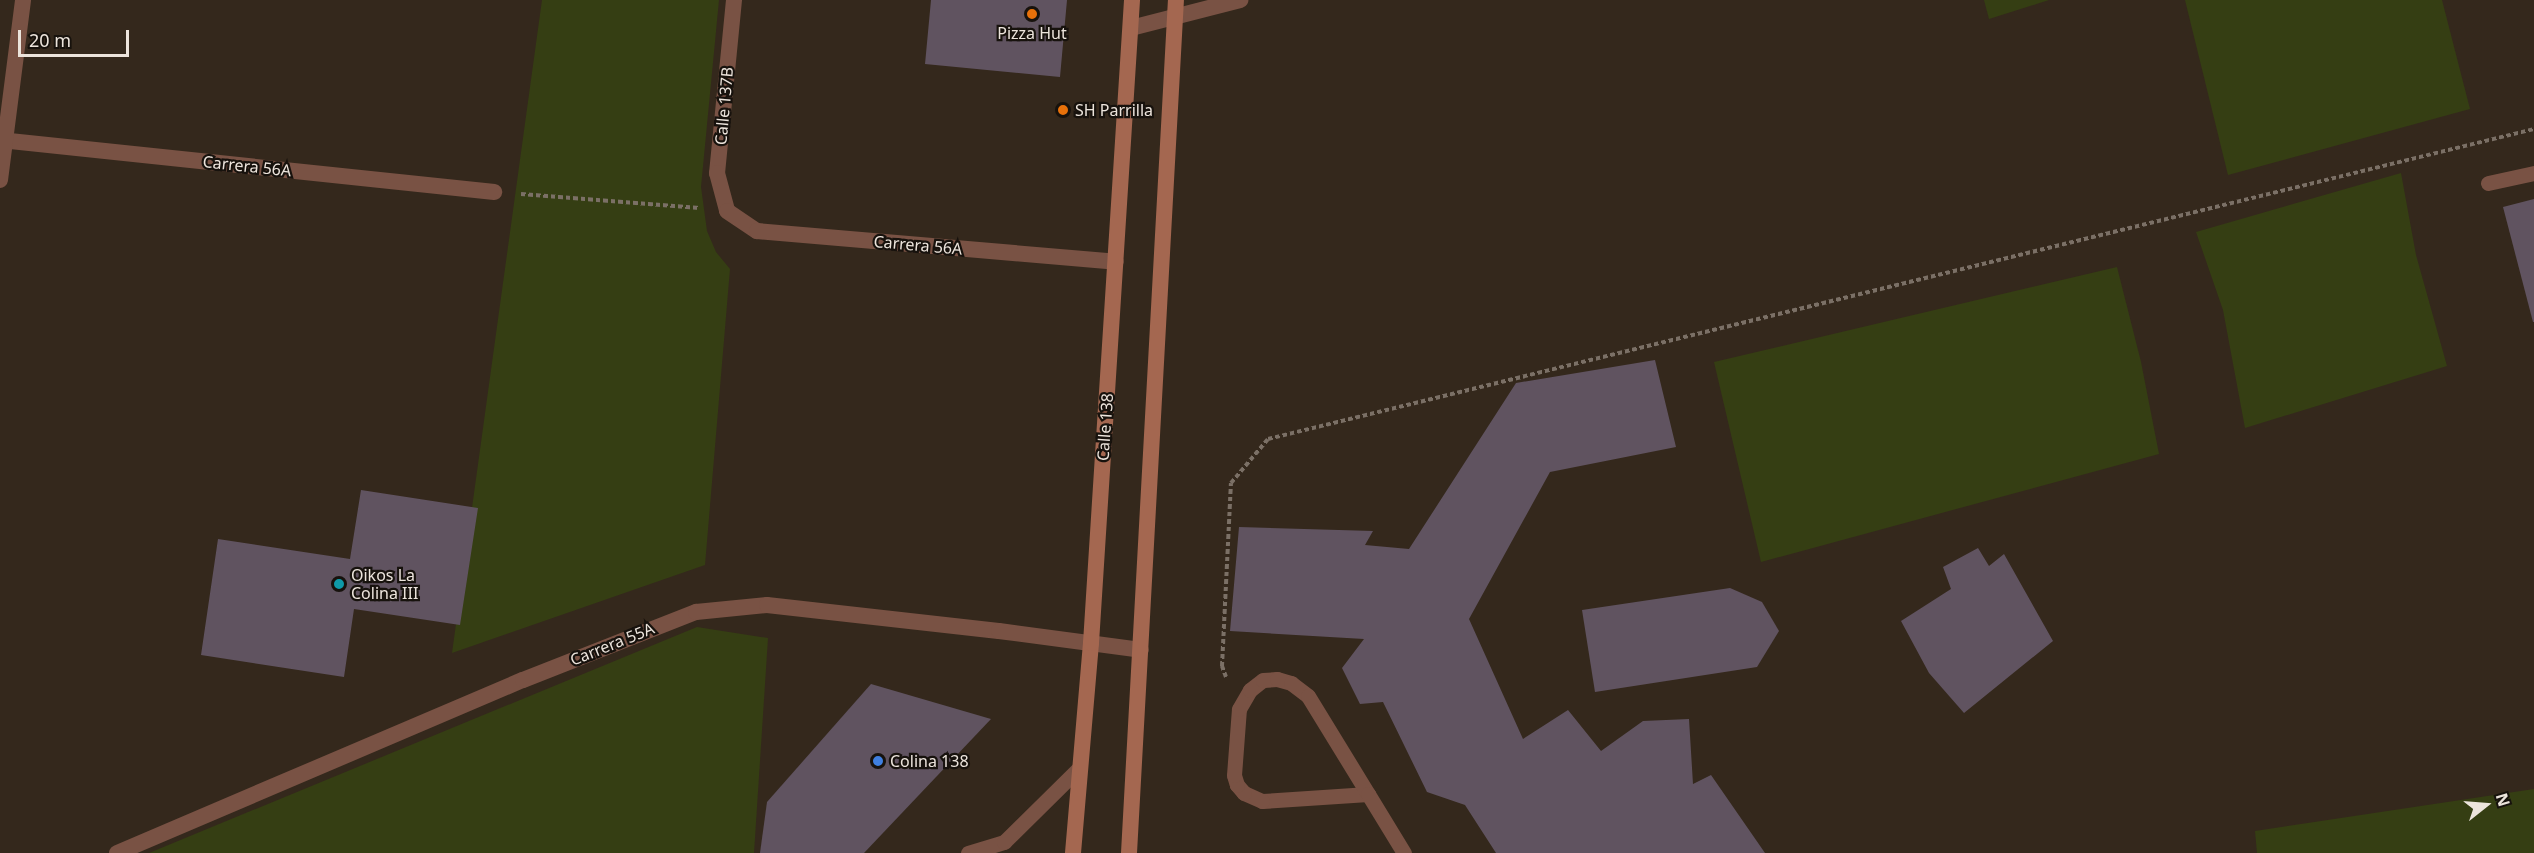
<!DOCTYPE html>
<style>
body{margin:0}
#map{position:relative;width:2534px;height:853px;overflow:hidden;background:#34281c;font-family:"Noto Sans",sans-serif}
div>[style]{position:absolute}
.green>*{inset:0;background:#353e13}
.building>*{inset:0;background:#605360}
.path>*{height:4px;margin-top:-2px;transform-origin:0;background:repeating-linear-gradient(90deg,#7b7066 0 4.5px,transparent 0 7.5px)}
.service>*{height:15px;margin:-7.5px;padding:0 7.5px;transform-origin:7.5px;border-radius:7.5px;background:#795244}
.minor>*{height:16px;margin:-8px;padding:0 8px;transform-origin:8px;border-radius:8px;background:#795244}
.secondary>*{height:16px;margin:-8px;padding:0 8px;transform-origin:8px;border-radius:8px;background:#a46750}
.dots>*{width:16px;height:16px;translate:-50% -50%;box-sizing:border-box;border:3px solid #17120d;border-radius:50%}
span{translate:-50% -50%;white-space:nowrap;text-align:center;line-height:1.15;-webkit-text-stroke:4.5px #17120d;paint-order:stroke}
.poi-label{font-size:16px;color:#ece4dc}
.left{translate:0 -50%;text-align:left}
.street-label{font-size:16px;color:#ece4dc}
.north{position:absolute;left:2456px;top:775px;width:60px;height:60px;-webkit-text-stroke:4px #17120d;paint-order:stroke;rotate:73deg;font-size:16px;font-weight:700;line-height:24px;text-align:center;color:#ece4dc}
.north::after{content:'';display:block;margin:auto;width:21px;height:27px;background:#ece4dc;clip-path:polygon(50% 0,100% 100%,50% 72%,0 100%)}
.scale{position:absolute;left:18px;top:30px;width:111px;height:27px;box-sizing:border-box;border:3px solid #ece4dc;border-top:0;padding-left:8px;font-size:18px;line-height:21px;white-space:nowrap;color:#ece4dc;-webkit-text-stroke:4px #17120d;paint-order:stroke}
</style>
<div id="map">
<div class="green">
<div style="clip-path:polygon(542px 0,719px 0,701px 187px,707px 231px,716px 252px,730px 269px,705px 565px,452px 653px)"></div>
<div style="clip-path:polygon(1984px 0,2049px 0,1989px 19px)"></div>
<div style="clip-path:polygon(2185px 0,2442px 0,2470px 109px,2228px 175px)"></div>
<div style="clip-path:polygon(2401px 173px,2416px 255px,2447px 366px,2245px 428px,2223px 310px,2196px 232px)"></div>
<div style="clip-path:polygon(2117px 267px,2141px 362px,2159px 454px,1761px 562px,1714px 362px)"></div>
<div style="clip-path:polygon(697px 627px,768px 638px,754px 853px,149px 853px)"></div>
<div style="clip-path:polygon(2534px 789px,2534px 853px,2257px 853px,2255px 831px)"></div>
</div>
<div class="building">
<div style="clip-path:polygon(931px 0,1067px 0,1060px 77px,925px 64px)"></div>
<div style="clip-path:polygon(2534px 199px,2534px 322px,2533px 322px,2503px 207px)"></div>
<div style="clip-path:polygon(1655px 360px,1676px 447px,1550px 472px,1469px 619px,1523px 739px,1568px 710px,1601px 751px,1643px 721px,1689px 719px,1693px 784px,1711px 775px,1765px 853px,1496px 853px,1465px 805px,1427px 792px,1383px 702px,1360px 704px,1342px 668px,1364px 639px,1230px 631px,1239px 527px,1373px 531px,1365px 545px,1409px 549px,1516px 383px)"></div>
<div style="clip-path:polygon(361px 490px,478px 508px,460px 625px,354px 609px,344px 677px,201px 655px,218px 539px,350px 559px)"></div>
<div style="clip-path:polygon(1978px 548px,1989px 566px,2004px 554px,2053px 641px,1964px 713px,1929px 673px,1901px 621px,1951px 589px,1943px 567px)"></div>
<div style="clip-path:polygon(1730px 588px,1762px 602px,1779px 631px,1757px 667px,1595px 692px,1582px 610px)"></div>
<div style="clip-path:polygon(871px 684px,991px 719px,864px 853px,760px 853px,767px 802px)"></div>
</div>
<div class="path">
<div style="left:521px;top:194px;width:179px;rotate:4.5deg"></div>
<div style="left:1226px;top:677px;width:12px;rotate:-110deg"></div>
<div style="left:1222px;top:666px;width:183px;rotate:-87.2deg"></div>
<div style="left:1231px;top:483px;width:57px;rotate:-49.9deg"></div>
<div style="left:1268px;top:439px;width:1303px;rotate:-13.76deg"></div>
</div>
<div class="service">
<div style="left:2488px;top:183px;width:47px;rotate:-12.3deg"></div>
<div style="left:1368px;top:794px;width:106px;rotate:176.2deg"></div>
<div style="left:1262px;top:801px;width:20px;rotate:-156deg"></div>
<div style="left:1244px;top:793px;width:11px;rotate:-131deg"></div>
<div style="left:1237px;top:785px;width:10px;rotate:-107deg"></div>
<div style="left:1234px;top:775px;width:66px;rotate:-85.7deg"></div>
<div style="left:1239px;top:709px;width:22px;rotate:-60deg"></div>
<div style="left:1250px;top:690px;width:16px;rotate:-38deg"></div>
<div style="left:1263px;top:680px;width:14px;rotate:-4deg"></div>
<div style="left:1277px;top:679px;width:15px;rotate:16deg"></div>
<div style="left:1291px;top:683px;width:21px;rotate:37deg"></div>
<div style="left:1308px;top:696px;width:115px;rotate:58.5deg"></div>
<div style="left:1368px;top:794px;width:69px;rotate:58.6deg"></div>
<div style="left:968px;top:853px;width:38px;rotate:-17deg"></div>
<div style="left:1004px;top:842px;width:105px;rotate:-44.6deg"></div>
</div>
<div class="minor">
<div style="left:734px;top:0;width:174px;rotate:95.6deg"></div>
<div style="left:717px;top:173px;width:39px;rotate:75deg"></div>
<div style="left:727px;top:211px;width:36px;rotate:34deg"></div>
<div style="left:757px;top:231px;width:360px;rotate:4.9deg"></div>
<div style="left:1131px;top:28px;width:113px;rotate:-14.4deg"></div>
<div style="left:0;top:140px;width:497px;rotate:6deg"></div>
<div style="left:0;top:180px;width:181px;rotate:-82.7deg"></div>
<div style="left:117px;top:853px;width:441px;rotate:-23.1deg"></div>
<div style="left:523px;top:680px;width:186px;rotate:-21.5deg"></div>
<div style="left:696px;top:612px;width:71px;rotate:-5.6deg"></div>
<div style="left:767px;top:605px;width:233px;rotate:6.4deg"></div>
<div style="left:999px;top:631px;width:143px;rotate:7.6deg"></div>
</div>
<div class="secondary">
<div style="left:1073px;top:853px;width:211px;rotate:-85.1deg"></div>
<div style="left:1091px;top:643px;width:644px;rotate:-86.35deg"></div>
<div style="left:1129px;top:853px;width:854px;rotate:-86.85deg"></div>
</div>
<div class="dots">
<div style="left:1032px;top:14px;background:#e8710a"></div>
<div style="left:1063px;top:110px;background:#e8710a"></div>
<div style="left:339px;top:584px;background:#0f9aa8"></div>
<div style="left:878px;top:761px;background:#3f7fe0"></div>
</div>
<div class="poi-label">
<span style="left:1032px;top:33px">Pizza Hut</span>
<span class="left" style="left:1075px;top:110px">SH Parrilla</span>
<span class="left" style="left:351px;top:584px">Oikos La<br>Colina III</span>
<span class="left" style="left:890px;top:761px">Colina 138</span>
</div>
<div class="street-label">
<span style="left:724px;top:106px;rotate:-85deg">Calle 137B</span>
<span style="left:247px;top:166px;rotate:6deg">Carrera 56A</span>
<span style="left:918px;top:245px;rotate:5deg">Carrera 56A</span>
<span style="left:1105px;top:427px;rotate:-86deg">Calle 138</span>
<span style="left:612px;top:644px;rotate:-22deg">Carrera 55A</span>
</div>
<div class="north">N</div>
<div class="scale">20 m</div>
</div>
